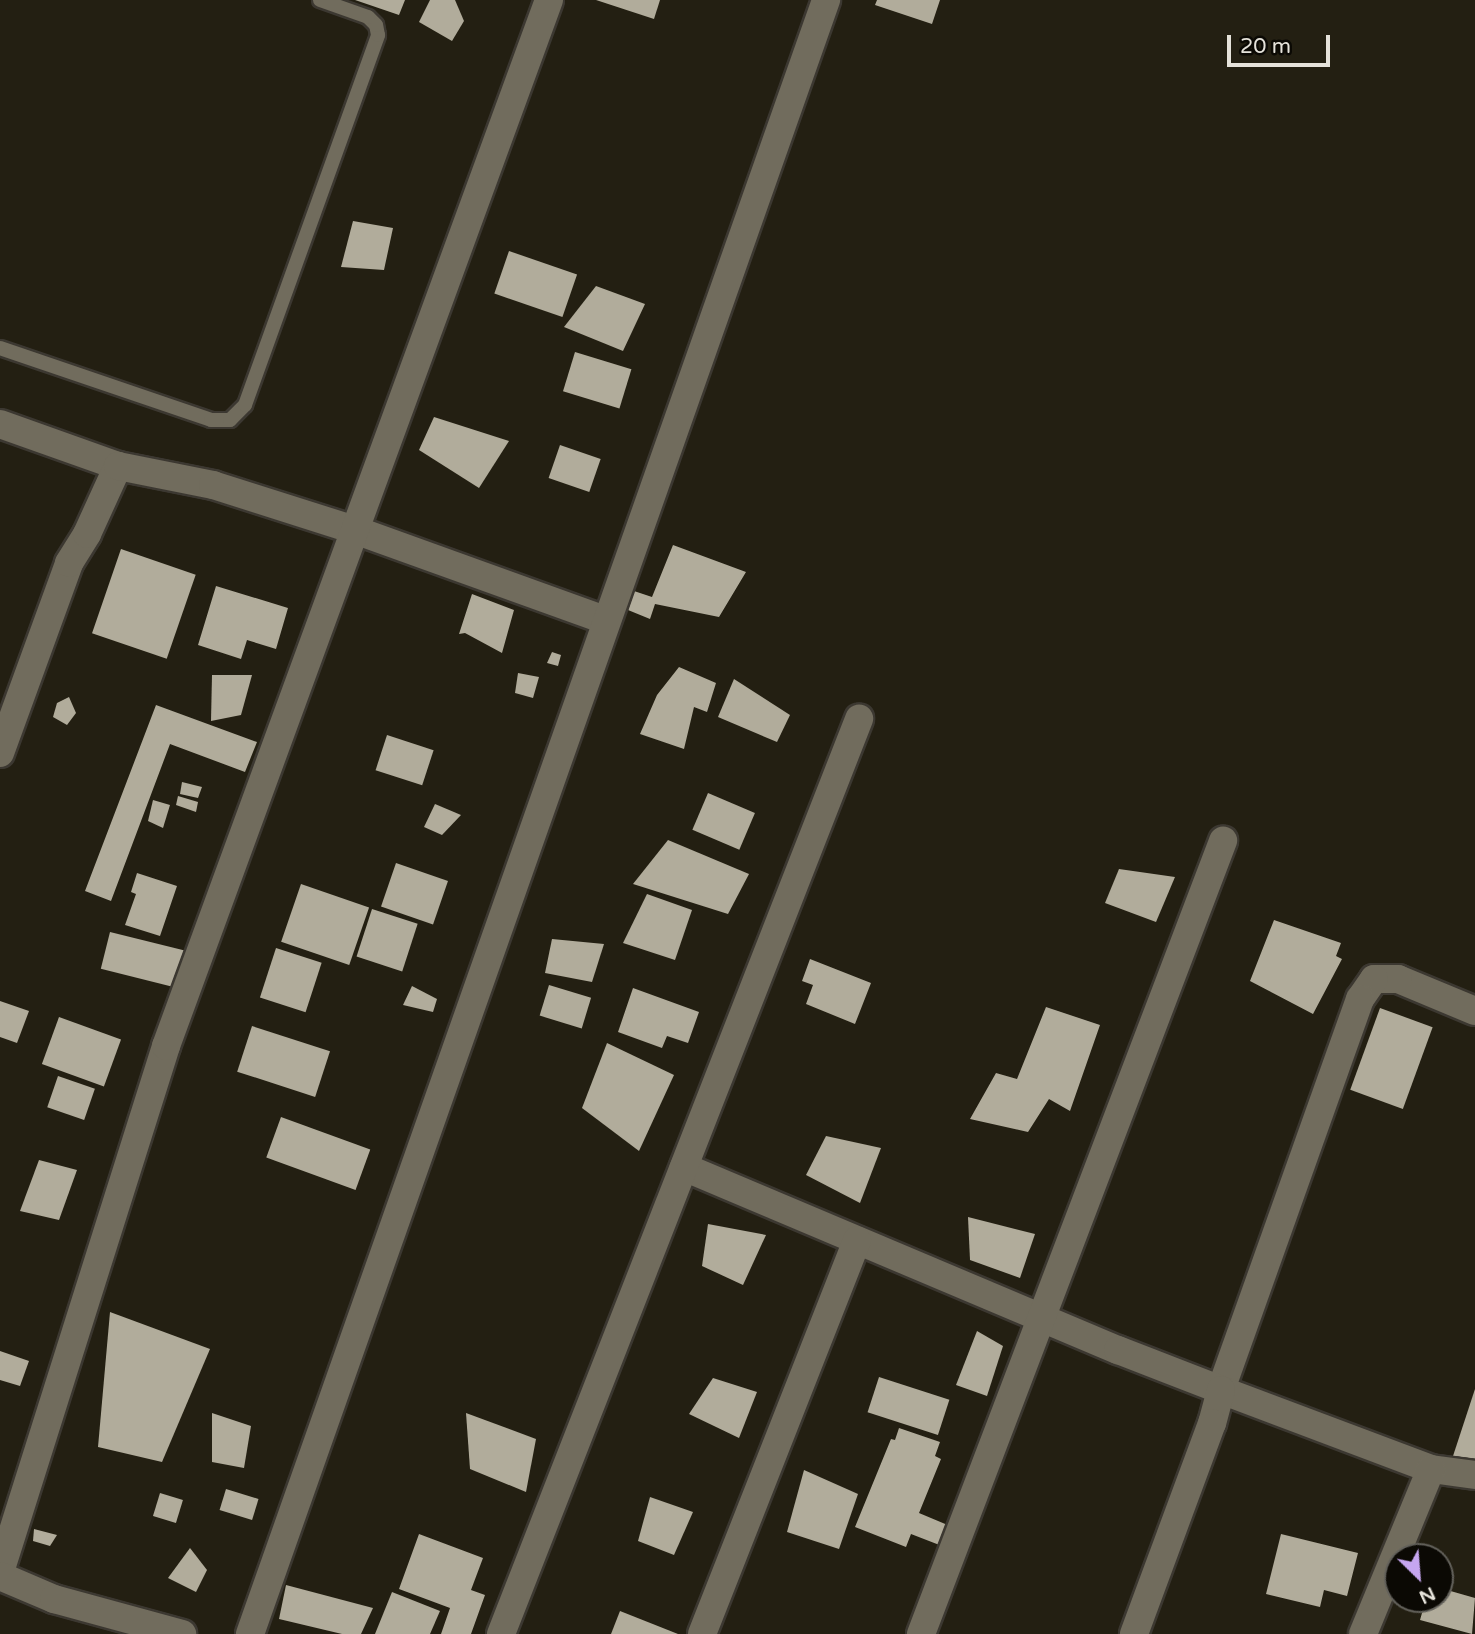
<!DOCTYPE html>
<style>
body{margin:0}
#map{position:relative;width:1475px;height:1634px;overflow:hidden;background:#231f12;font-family:"Varela Round",sans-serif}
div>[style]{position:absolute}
.building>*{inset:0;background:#b1ac9b;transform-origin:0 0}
.roads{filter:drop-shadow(2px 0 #3c3831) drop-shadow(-2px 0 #3c3831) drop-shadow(0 2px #3c3831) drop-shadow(0 -2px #3c3831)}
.service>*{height:14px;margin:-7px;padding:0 7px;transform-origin:7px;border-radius:7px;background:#716c5d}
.minor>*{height:28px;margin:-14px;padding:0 14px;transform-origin:14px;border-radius:14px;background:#716c5d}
span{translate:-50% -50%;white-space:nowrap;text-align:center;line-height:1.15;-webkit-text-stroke:7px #0b0904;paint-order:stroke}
.north{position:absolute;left:1384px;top:1543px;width:70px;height:70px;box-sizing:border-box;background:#0b0904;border:2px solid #62605a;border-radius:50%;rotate:155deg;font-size:19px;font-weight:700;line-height:28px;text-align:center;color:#e5e2da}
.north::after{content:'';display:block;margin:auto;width:24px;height:32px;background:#c6a6f0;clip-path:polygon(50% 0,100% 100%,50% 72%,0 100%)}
.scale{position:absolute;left:1227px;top:35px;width:103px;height:32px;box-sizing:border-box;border:4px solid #e5e2da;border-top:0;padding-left:9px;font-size:21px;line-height:24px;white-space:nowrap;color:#e5e2da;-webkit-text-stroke:5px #0b0904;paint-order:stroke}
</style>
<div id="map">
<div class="building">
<div style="clip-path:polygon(355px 0,405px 0,399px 15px)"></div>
<div style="clip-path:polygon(430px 0,455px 0,464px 21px,452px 41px,419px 22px)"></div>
<div style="clip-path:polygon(596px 0,660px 0,654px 19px)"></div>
<div style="clip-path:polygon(877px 0,940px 0,932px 24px,875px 5px)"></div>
<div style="clip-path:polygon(353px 221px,393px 228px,384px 270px,341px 267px)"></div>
<div style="left:509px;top:251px;width:72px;height:45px;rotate:19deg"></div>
<div style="clip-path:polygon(596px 286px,645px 304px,623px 351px,564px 327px)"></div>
<div style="left:575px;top:352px;width:59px;height:41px;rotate:17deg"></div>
<div style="clip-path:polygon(434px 417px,509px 441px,479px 488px,419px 450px)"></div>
<div style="left:560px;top:445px;width:43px;height:35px;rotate:19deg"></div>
<div style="clip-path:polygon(673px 545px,746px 572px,719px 617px,655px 604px,650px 619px,628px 610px,634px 591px,652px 597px)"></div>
<div style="left:121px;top:549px;width:79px;height:89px;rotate:19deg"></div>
<div style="clip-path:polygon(216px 586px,288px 608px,276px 649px,247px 640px,241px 659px,198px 645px)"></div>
<div style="clip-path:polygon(472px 594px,514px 610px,502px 653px,465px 633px,459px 634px)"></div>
<div style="clip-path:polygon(552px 652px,561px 655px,558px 666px,547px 663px)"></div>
<div style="clip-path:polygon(679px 667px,716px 683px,707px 712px,694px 707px,684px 749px,640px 734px,657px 695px)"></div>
<div style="clip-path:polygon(518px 673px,539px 677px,533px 698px,515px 693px)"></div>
<div style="clip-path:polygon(212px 675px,252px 675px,241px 715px,211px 721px)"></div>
<div style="clip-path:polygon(734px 679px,790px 715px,777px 742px,718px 717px)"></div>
<div style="clip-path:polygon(69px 697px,76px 713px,67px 725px,53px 717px,57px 703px)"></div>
<div style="clip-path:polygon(156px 705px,257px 742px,245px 772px,170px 744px,111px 901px,85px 891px)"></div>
<div style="left:387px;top:735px;width:49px;height:37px;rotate:18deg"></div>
<div style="clip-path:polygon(182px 782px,202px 787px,198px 798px,180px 794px)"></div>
<div style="left:708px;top:793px;width:51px;height:40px;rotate:23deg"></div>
<div style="clip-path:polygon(178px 796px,198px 802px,196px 812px,176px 805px)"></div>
<div style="clip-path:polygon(153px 800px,170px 805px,163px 828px,148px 821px)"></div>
<div style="clip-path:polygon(435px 804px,461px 815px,442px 835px,424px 827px)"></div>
<div style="clip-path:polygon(668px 840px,749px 874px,728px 914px,633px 884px)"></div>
<div style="left:396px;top:863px;width:55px;height:46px;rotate:19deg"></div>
<div style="clip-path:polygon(1119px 869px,1175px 877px,1156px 922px,1105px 903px)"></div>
<div style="clip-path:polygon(137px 873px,177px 886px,160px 936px,125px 925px,136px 894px,131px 892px)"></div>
<div style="left:301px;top:884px;width:72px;height:61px;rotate:19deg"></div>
<div style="clip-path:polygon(647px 894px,692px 910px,675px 960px,623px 943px)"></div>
<div style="left:372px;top:909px;width:48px;height:50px;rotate:18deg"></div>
<div style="clip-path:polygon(1274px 920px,1341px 943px,1336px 956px,1342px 959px,1313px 1014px,1250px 981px)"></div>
<div style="left:110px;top:932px;width:78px;height:38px;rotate:14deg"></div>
<div style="clip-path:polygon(552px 939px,604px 944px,592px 982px,545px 973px)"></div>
<div style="left:276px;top:948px;width:48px;height:52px;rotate:18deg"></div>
<div style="clip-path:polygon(810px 959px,871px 983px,855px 1024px,806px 1004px,813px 985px,802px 981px)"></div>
<div style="left:549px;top:985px;width:44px;height:32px;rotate:17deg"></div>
<div style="clip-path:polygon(412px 986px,437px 999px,433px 1012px,403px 1005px)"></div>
<div style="clip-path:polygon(633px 988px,699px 1012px,688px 1043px,667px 1036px,662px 1048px,618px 1032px)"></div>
<div style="clip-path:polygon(0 1001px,29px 1011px,17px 1043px,0 1037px)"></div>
<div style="clip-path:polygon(1046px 1007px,1100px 1025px,1070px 1111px,1049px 1099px,1028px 1132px,970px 1119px,996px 1073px,1017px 1079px)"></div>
<div style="left:1380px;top:1008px;width:56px;height:87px;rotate:20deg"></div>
<div style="left:59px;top:1017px;width:66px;height:50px;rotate:20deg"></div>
<div style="left:252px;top:1026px;width:82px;height:48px;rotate:18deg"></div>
<div style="clip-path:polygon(607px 1043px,674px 1075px,639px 1151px,582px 1108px)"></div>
<div style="left:58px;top:1076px;width:39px;height:33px;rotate:19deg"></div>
<div style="left:281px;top:1117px;width:95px;height:43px;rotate:20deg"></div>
<div style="clip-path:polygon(826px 1136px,881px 1148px,860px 1203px,806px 1175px)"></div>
<div style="clip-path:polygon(39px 1160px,77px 1170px,59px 1220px,20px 1211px)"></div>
<div style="clip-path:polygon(968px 1217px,1035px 1234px,1020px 1278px,970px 1260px)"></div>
<div style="clip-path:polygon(708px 1224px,766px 1235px,743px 1285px,702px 1266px)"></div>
<div style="clip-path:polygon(110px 1312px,210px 1349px,162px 1462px,98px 1447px)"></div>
<div style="clip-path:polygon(977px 1331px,1003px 1346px,987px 1396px,956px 1385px)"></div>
<div style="clip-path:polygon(0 1351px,29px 1361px,20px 1386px,0 1380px)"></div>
<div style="left:879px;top:1377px;width:74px;height:37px;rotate:18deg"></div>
<div style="clip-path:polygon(713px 1378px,757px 1392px,739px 1438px,689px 1414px)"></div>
<div style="clip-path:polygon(1475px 1389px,1475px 1461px,1453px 1456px)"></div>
<div style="clip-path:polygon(212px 1413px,251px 1426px,244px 1468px,212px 1462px)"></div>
<div style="clip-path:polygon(466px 1413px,536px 1439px,526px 1492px,470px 1469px)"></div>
<div style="clip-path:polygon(899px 1428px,940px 1442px,935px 1456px,941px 1459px,919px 1513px,950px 1526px,942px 1546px,911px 1534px,906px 1547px,855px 1527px,891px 1439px,895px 1440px)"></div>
<div style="clip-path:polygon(804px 1470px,858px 1494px,839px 1549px,787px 1532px)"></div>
<div style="left:226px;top:1489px;width:34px;height:22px;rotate:17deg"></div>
<div style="left:160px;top:1493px;width:24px;height:24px;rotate:17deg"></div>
<div style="clip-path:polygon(650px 1497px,693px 1512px,674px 1555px,638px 1541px)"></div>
<div style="clip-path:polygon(34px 1529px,57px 1535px,50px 1546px,33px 1541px)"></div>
<div style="clip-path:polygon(419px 1534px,483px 1558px,471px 1590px,485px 1595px,471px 1634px,441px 1634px,450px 1608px,399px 1589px)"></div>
<div style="clip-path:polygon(1281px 1534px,1358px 1553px,1347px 1596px,1324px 1590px,1320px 1607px,1266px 1594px)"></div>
<div style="clip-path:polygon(190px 1548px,207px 1570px,196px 1592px,168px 1578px)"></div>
<div style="clip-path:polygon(286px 1585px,373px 1608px,361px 1634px,342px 1634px,279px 1619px)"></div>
<div style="clip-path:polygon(1440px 1588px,1475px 1598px,1472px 1634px,1420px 1620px,1426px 1599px,1440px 1599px)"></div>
<div style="clip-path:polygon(392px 1592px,440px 1611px,430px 1634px,375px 1634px)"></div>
<div style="clip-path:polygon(620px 1611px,678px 1634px,611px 1634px)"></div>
</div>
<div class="roads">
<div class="service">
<div style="left:0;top:348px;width:223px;rotate:18.8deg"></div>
<div style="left:211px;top:420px;width:19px"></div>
<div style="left:230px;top:420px;width:21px;rotate:-45deg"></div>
<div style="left:245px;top:405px;width:393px;rotate:-70.2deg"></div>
<div style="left:378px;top:35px;width:10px;rotate:-101deg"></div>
<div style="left:376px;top:25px;width:11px;rotate:-135deg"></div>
<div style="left:368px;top:17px;width:51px;rotate:-160.5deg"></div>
</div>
<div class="minor">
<div style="left:0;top:424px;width:125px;rotate:19.6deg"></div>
<div style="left:0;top:753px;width:202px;rotate:-70deg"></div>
<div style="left:69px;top:563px;width:34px;rotate:-58deg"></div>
<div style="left:87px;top:534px;width:75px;rotate:-65.5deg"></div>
<div style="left:118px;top:466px;width:97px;rotate:11.3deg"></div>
<div style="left:213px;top:485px;width:149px;rotate:17.6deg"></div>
<div style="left:355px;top:530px;width:266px;rotate:19.8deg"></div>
<div style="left:1475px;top:1011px;width:83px;rotate:-157.4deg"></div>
<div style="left:1398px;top:979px;width:24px;rotate:180deg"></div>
<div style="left:1374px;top:979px;width:24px;rotate:125deg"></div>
<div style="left:1360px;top:999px;width:415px;rotate:109.6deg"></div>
<div style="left:1221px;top:1390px;width:224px;rotate:20.6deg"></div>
<div style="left:1431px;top:1469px;width:44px;rotate:7.8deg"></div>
<div style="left:684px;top:1167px;width:471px;rotate:22.9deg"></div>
<div style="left:1118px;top:1350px;width:110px;rotate:21.2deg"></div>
<div style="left:1221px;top:1390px;width:34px;rotate:105deg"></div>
<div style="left:1212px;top:1423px;width:225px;rotate:110.3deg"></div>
<div style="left:0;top:1572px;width:552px;rotate:-72.48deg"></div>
<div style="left:166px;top:1046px;width:1114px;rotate:-69.89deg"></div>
<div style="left:0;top:1576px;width:59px;rotate:23.1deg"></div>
<div style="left:54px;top:1599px;width:133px;rotate:15.3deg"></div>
<div style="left:250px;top:1634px;width:1733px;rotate:-70.58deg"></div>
<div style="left:501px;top:1634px;width:983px;rotate:-68.63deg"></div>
<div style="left:702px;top:1634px;width:423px;rotate:-68.5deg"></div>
<div style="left:921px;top:1634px;width:849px;rotate:-69.15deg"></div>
<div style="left:1363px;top:1634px;width:178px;rotate:-67.6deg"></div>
</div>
</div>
<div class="north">N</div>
<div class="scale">20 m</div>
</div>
